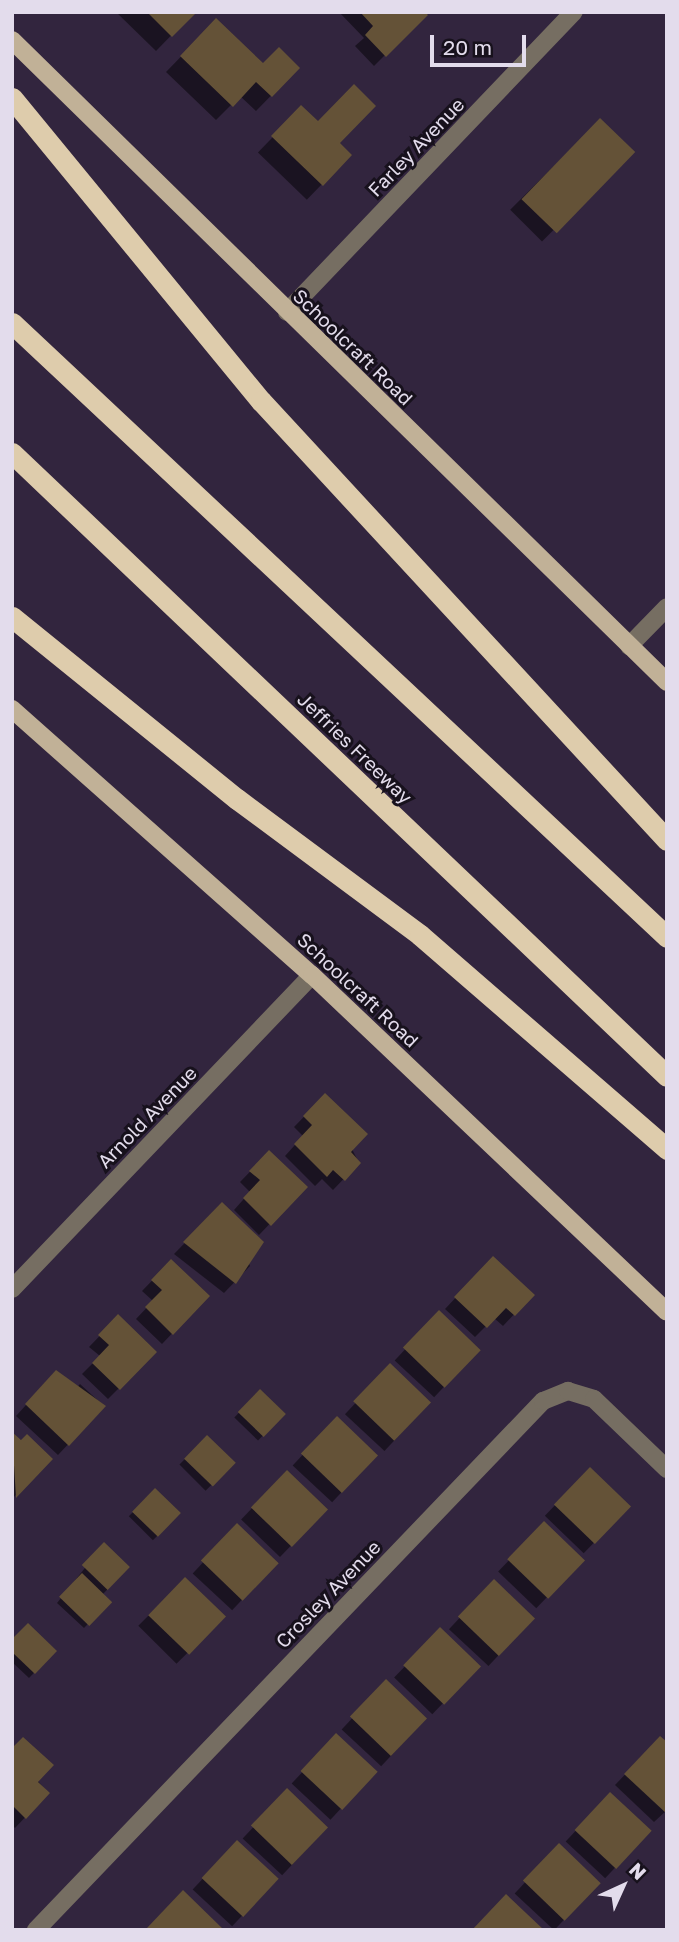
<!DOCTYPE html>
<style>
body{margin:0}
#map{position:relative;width:679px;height:1942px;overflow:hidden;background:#32253e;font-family:"Golos Text",sans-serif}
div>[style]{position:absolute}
.shadow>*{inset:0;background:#0007;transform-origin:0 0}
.building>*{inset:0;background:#645237;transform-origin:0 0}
.minor>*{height:18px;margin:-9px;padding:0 9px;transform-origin:9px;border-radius:9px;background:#766e62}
.major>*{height:18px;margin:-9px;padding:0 9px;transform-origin:9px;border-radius:9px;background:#c1b197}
.highway>*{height:21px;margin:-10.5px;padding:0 10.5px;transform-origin:10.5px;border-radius:10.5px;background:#deccac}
span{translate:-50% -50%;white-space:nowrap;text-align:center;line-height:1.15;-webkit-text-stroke:6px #17111c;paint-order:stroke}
.street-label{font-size:19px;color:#e3dcec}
.frame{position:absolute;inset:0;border:14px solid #e3dcec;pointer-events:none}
.north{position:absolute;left:588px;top:1851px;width:70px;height:70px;-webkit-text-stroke:5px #17111c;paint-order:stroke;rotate:45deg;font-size:19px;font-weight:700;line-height:28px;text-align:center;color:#e3dcec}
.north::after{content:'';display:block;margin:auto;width:24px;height:32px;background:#e3dcec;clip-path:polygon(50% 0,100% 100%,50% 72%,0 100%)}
.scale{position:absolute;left:430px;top:35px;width:96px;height:32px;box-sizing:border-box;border:4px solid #e3dcec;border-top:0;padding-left:9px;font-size:21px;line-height:24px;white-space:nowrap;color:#e3dcec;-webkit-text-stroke:5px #17111c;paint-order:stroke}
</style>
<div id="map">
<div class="shadow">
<div style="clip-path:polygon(116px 12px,194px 12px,156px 51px)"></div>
<div style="clip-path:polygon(339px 12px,422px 12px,425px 15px,374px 66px,355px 46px,364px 38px)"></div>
<div style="clip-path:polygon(201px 36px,263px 66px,298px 68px,256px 111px,240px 96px,216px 120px,166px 72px)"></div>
<div style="left:301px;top:108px;width:68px;height:62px;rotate:44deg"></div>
<div style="left:600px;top:120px;width:45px;height:127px;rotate:45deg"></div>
<div style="clip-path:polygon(325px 1095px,359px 1163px,333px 1190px,322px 1179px,315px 1186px,285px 1156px,303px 1136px,294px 1127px)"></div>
<div style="clip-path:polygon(269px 1152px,305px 1187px,259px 1235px,234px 1210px,250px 1192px,240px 1182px)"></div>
<div style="clip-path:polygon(222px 1205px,250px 1266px,224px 1293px,174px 1254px)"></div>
<div style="clip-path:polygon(493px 1258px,532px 1295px,503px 1326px,494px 1318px,475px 1337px,445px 1309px)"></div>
<div style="clip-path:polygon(171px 1261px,208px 1296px,162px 1344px,136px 1319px,153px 1301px,142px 1291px)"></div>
<div style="left:439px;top:1313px;width:54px;height:65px;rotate:43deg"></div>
<div style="clip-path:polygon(118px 1317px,155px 1352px,108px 1399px,82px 1374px,100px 1356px,89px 1347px)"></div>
<div style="left:390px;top:1366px;width:54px;height:66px;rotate:43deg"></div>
<div style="clip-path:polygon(46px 1383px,75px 1390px,80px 1384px,104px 1406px,58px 1455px,16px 1416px)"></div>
<div style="left:260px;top:1391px;width:33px;height:37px;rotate:44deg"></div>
<div style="left:337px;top:1418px;width:54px;height:65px;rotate:43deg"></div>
<div style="clip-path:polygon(12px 1434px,50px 1459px,12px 1499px)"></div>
<div style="left:207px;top:1437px;width:37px;height:39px;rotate:45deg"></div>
<div style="left:590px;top:1469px;width:54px;height:65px;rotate:44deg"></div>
<div style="left:287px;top:1472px;width:54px;height:66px;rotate:44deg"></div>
<div style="left:155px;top:1490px;width:34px;height:37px;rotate:45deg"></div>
<div style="left:544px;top:1524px;width:53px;height:66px;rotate:44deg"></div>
<div style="left:237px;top:1526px;width:54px;height:65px;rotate:43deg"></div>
<div style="clip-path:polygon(104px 1544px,128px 1568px,102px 1595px,109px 1602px,84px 1628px,57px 1603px)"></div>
<div style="left:185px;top:1579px;width:54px;height:66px;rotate:45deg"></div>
<div style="left:494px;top:1581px;width:54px;height:66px;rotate:43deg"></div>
<div style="left:440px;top:1630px;width:53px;height:66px;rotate:44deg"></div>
<div style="clip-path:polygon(12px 1641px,55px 1651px,29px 1678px,12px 1662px)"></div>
<div style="left:386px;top:1682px;width:54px;height:65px;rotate:43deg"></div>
<div style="left:336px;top:1736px;width:53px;height:65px;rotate:43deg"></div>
<div style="clip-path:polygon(660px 1738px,667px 1810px,654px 1822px,615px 1785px)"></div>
<div style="clip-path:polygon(12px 1750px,48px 1793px,15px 1828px,12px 1825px)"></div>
<div style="left:287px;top:1791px;width:54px;height:65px;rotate:43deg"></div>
<div style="left:610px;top:1794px;width:54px;height:65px;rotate:43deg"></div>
<div style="left:237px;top:1842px;width:54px;height:65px;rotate:43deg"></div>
<div style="left:559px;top:1846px;width:54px;height:65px;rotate:43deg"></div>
<div style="clip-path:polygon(183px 1893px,222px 1930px,147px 1930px)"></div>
</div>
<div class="building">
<div style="clip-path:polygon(147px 12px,197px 12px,172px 37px)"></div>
<div style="clip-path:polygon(360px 12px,425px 12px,428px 15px,386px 57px,365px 35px,373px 26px)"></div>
<div style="clip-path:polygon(216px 18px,263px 63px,279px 47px,300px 68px,272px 97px,256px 82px,233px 107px,180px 56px)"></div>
<div style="clip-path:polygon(354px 84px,376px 106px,340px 143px,352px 155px,323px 186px,271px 136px,301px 105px,318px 121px)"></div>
<div style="left:600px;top:118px;width:49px;height:113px;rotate:44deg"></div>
<div style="clip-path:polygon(325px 1093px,368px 1134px,351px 1152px,361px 1163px,345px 1181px,333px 1170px,327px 1177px,294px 1144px,312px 1125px,303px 1116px)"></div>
<div style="clip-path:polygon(269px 1150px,308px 1187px,271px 1226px,243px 1198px,260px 1180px,249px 1171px)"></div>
<div style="clip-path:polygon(222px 1202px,264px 1242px,236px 1284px,183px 1242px)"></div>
<div style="clip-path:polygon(493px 1256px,535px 1295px,515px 1316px,506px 1308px,487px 1328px,454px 1297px)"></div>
<div style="clip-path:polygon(171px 1259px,210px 1296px,173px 1335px,145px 1307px,162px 1290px,151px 1280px)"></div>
<div style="left:439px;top:1310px;width:58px;height:52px;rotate:44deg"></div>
<div style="clip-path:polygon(118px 1314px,157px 1352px,120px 1390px,92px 1363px,109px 1345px,98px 1335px)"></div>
<div style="left:390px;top:1363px;width:57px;height:53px;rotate:44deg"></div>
<div style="clip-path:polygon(56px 1370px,106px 1406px,69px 1446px,25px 1404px)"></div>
<div style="left:260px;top:1389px;width:36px;height:32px;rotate:44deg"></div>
<div style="left:337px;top:1416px;width:57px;height:52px;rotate:44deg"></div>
<div style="clip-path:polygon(12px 1432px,21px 1440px,27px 1434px,53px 1459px,16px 1498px)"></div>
<div style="left:207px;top:1435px;width:40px;height:33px;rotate:44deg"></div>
<div style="left:590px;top:1467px;width:57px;height:52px;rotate:44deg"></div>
<div style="left:287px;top:1470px;width:57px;height:52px;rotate:44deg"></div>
<div style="left:155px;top:1488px;width:36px;height:33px;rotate:44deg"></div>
<div style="left:544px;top:1521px;width:57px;height:53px;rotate:44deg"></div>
<div style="left:237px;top:1523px;width:58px;height:52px;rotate:44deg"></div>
<div style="left:104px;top:1542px;width:36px;height:32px;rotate:44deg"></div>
<div style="left:82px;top:1573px;width:42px;height:33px;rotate:44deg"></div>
<div style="left:185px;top:1577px;width:57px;height:53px;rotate:44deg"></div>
<div style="left:494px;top:1579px;width:57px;height:52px;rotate:44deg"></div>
<div style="clip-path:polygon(28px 1623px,57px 1651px,35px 1674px,12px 1652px,12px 1639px)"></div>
<div style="left:440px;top:1627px;width:57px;height:53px;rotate:44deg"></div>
<div style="left:386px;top:1679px;width:57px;height:52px;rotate:44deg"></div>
<div style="left:336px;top:1733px;width:57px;height:52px;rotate:43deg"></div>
<div style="clip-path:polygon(660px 1736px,667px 1742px,667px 1814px,624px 1774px)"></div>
<div style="clip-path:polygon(23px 1737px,54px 1765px,38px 1782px,50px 1793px,26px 1819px,12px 1805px,12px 1748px)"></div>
<div style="left:287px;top:1788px;width:57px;height:52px;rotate:44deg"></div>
<div style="left:610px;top:1792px;width:57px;height:52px;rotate:43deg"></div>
<div style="left:237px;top:1840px;width:57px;height:52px;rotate:43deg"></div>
<div style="left:559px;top:1843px;width:58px;height:52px;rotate:44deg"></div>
<div style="clip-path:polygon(183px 1890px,224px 1930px,147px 1928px)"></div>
<div style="clip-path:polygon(506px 1894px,544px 1930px,472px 1930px)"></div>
</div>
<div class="minor">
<div style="left:287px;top:312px;width:415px;rotate:-46.3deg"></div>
<div style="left:629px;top:646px;width:54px;rotate:-45.7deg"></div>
<div style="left:12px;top:1289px;width:434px;rotate:-46.3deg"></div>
<div style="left:36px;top:1930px;width:733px;rotate:-46.22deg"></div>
<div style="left:543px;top:1401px;width:27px;rotate:-22deg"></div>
<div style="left:568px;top:1391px;width:27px;rotate:17deg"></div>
<div style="left:594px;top:1399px;width:101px;rotate:43.8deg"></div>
</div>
<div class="major">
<div style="left:12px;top:40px;width:917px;rotate:44.43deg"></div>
<div style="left:12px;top:709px;width:401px;rotate:41.6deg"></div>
<div style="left:312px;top:975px;width:489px;rotate:43.5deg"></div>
</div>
<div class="highway">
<div style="left:12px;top:98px;width:392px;rotate:50.6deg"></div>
<div style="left:261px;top:401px;width:598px;rotate:47.24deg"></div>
<div style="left:12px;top:323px;width:898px;rotate:43.15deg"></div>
<div style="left:12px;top:453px;width:904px;rotate:43.57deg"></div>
<div style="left:12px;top:617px;width:289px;rotate:39deg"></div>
<div style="left:237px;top:799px;width:228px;rotate:36.6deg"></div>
<div style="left:420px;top:935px;width:327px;rotate:40.9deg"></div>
</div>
<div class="street-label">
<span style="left:416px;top:147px;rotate:-46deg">Farley Avenue</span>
<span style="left:353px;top:347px;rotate:44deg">Schoolcraft Road</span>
<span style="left:355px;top:748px;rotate:44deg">Jeffries Freeway</span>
<span style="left:358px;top:990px;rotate:43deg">Schoolcraft Road</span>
<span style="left:147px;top:1117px;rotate:-46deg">Arnold Avenue</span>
<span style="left:328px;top:1594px;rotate:-46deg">Crosley Avenue</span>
</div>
<div class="frame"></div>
<div class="north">N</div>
<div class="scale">20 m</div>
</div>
